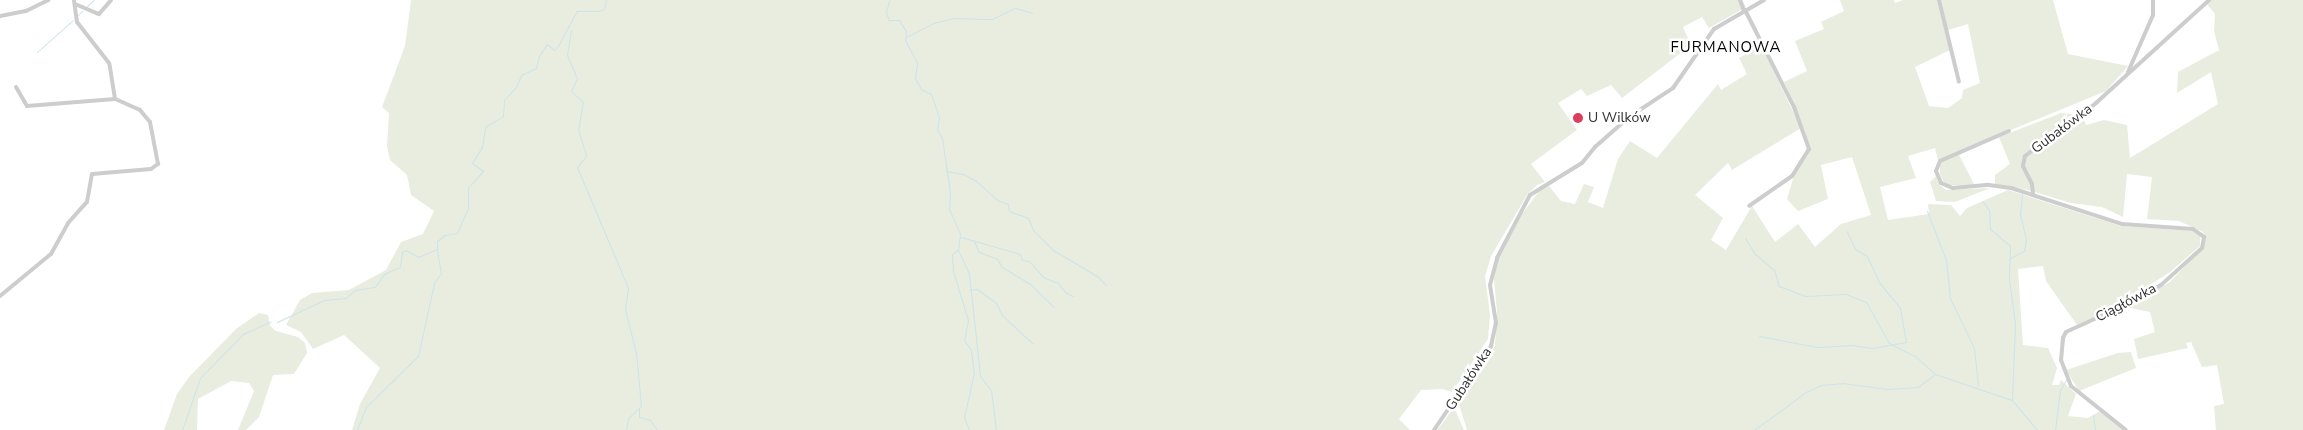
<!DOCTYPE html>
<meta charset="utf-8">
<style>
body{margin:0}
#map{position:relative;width:2303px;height:430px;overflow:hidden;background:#fff;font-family:"Nunito Sans",sans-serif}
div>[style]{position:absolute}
.green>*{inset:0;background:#e8eddf}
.stream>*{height:1px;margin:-0.5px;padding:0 0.5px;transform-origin:0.5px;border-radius:0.5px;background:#cde3eb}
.street>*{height:4px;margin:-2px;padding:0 2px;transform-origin:2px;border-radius:2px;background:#cdcdcd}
.dots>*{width:14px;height:14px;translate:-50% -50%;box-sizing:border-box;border:2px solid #fff;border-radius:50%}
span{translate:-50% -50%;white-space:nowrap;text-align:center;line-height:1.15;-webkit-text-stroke:5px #fff;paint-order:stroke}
.poi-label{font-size:14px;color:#303030}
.left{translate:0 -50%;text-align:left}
.street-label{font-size:14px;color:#303030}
.neighbourhood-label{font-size:15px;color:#000;letter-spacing:1px}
</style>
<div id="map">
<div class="green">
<div style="clip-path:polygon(411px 0,1742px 0,1746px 7px,1709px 28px,1702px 17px,1683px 27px,1691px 45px,1622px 98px,1611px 85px,1587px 96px,1581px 89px,1558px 103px,1577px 130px,1531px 164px,1545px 182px,1537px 185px,1527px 195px,1491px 256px,1485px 276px,1490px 315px,1488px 339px,1452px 392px,1442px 389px,1421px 390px,1399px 419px,1410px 430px,352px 430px,360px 404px,380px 368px,344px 335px,313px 349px,301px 332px,286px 325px,300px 300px,312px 293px,349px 290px,386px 270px,401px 242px,423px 234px,434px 211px,411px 195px,407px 175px,390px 160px,387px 146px,389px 113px,382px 107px,405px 46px)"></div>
<div style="clip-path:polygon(1840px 0,1894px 0,1895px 3px,1903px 0,1937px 0,1950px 50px,1915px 67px,1929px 106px,1948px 108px,1962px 98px,1963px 90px,1980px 83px,1968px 24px,1948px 30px,1941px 0,2053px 0,2068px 54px,2128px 66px,2106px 91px,1938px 160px,1935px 148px,1908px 156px,1916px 178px,1880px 187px,1888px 220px,1929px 214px,1928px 204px,1951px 205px,1960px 216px,1967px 208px,2008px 190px,2121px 226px,2193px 231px,2200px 235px,2200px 246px,2170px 272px,2111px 310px,2077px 325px,2046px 281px,2043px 266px,2018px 269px,2023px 345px,2048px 348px,2057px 368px,2052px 385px,2059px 385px,2061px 380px,2076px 394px,2068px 416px,2088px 418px,2100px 411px,2124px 430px,1467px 430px,1458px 401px,1495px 346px,1497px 312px,1494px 279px,1497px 261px,1517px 221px,1540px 190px,1549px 186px,1561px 201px,1575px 204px,1584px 184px,1594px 187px,1588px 202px,1603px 208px,1618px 159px,1630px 141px,1657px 158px,1718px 84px,1721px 90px,1747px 74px,1739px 58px,1761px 45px,1801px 128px,1732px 170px,1728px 163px,1695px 195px,1723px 218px,1711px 240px,1726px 250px,1752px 206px,1775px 242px,1798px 224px,1815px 247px,1841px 224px,1871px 215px,1852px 157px,1821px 165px,1828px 199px,1798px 211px,1787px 199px,1795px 172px,1810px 150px,1805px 131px,1784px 82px,1807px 71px,1795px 41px,1824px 29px,1821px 22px,1844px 11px)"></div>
<div style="clip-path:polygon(2211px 0,2303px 0,2303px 430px,2216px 430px,2214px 406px,2224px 404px,2217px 365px,2202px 367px,2191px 342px,2186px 343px,2188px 348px,2138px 359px,2134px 339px,2155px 332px,2150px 312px,2126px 307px,2170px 282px,2203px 247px,2205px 239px,2203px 232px,2179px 221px,2147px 219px,2152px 177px,2127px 174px,2123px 217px,2102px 207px,2071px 203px,2028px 190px,1995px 184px,1995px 175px,2010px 164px,1999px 137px,2061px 113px,2082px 115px,2086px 125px,2104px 120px,2127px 125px,2130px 158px,2218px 104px,2211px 72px,2177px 93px,2178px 72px,2219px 50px,2214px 31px,2215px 14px,2207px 4px)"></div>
<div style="clip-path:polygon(1958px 153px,1975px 186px,1945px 185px,1940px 174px,1940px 166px,1943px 161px)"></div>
<div style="clip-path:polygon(1936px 176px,1940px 185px,1946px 190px,1990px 188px,1955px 202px,1936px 201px,1930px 182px)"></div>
<div style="clip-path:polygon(259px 313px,268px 315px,270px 326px,276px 331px,298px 337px,305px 343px,307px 353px,294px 374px,273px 375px,259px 417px,246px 430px,238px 430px,254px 391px,249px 383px,231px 381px,198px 399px,197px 430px,164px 430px,177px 394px,189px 377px,236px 329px)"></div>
<div style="clip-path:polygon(2131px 352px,2136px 368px,2079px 391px,2066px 370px,2118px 353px)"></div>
<div style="clip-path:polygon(1454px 407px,1464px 430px,1437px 430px,1445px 420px)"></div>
</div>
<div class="stream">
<div style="left:889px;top:0;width:13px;rotate:103deg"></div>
<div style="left:886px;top:13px;width:8px;rotate:67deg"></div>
<div style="left:889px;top:20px;width:10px"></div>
<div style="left:899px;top:20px;width:13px;rotate:58deg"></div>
<div style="left:906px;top:31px;width:9px;rotate:96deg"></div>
<div style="left:905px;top:40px;width:26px;rotate:62deg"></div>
<div style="left:917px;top:63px;width:15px;rotate:98deg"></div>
<div style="left:915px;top:78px;width:13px;rotate:61deg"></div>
<div style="left:921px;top:89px;width:11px;rotate:27deg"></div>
<div style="left:931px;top:94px;width:24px;rotate:71deg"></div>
<div style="left:939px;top:117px;width:12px;rotate:99deg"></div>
<div style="left:937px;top:129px;width:10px;rotate:61deg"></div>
<div style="left:942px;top:138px;width:55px;rotate:81.6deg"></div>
<div style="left:950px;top:192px;width:17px;rotate:93deg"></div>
<div style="left:949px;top:209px;width:27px;rotate:66deg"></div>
<div style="left:960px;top:234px;width:16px;rotate:97deg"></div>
<div style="left:958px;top:250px;width:26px;rotate:65deg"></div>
<div style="left:969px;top:274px;width:103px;rotate:83.8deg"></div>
<div style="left:980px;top:376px;width:18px;rotate:52deg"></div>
<div style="left:991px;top:390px;width:40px;rotate:82.9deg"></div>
<div style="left:87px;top:6px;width:9px;rotate:-41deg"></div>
<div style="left:78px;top:15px;width:6px;rotate:-45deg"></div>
<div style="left:571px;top:30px;width:25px;rotate:99deg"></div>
<div style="left:567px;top:55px;width:26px;rotate:67deg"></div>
<div style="left:577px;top:79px;width:13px;rotate:117deg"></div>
<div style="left:571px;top:91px;width:16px;rotate:43deg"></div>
<div style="left:583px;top:102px;width:27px;rotate:100deg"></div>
<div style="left:578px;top:129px;width:28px;rotate:73deg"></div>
<div style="left:586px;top:156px;width:14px;rotate:129deg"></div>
<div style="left:577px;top:167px;width:131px;rotate:67.1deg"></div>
<div style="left:628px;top:288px;width:21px;rotate:98deg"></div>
<div style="left:625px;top:309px;width:45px;rotate:76deg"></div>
<div style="left:636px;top:353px;width:53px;rotate:84.6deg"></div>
<div style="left:641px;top:406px;width:18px;rotate:137deg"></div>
<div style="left:628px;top:418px;width:12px;rotate:99deg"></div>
<div style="left:906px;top:37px;width:30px;rotate:-27deg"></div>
<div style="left:933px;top:23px;width:23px;rotate:-13deg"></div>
<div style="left:955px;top:18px;width:37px;rotate:2deg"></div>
<div style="left:992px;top:19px;width:25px;rotate:-26deg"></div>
<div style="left:1015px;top:8px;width:18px;rotate:16deg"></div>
<div style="left:37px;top:52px;width:48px;rotate:-41.6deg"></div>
<div style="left:946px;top:171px;width:17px;rotate:10deg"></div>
<div style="left:963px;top:174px;width:15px;rotate:28deg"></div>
<div style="left:976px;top:181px;width:28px;rotate:42deg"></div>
<div style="left:997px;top:200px;width:12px;rotate:20deg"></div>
<div style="left:1008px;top:204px;width:7px;rotate:82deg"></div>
<div style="left:1009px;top:211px;width:20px;rotate:20deg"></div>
<div style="left:1028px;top:218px;width:13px;rotate:67deg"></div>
<div style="left:1033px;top:230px;width:28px;rotate:45deg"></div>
<div style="left:1053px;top:250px;width:51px;rotate:30.6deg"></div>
<div style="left:1097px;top:276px;width:13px;rotate:45deg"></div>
<div style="left:1982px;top:201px;width:11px;rotate:52deg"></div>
<div style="left:1989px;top:210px;width:19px;rotate:87deg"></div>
<div style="left:1990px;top:229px;width:26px;rotate:40deg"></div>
<div style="left:2010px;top:246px;width:33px;rotate:92deg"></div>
<div style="left:2009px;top:279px;width:45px;rotate:82.4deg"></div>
<div style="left:2015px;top:324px;width:75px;rotate:92.3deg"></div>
<div style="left:1927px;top:211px;width:53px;rotate:68.8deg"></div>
<div style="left:1946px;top:260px;width:38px;rotate:84deg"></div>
<div style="left:1950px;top:298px;width:55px;rotate:64.4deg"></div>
<div style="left:1974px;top:348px;width:37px;rotate:84deg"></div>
<div style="left:961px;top:237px;width:61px;rotate:16.1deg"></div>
<div style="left:1020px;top:254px;width:6px;rotate:72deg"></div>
<div style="left:1022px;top:260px;width:7px;rotate:8deg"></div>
<div style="left:1029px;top:261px;width:21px;rotate:49deg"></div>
<div style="left:1043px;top:277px;width:16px;rotate:22deg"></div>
<div style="left:1058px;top:283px;width:13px;rotate:51deg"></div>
<div style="left:1066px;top:293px;width:8px;rotate:23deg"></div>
<div style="left:1745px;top:238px;width:19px;rotate:58deg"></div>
<div style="left:1755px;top:254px;width:25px;rotate:40deg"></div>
<div style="left:1774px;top:270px;width:17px;rotate:73deg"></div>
<div style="left:1779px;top:286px;width:28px;rotate:21deg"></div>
<div style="left:1805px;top:296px;width:41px;rotate:-2.8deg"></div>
<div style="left:1846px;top:294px;width:22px;rotate:22deg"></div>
<div style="left:1866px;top:302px;width:47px;rotate:60.7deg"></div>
<div style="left:1889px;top:343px;width:30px;rotate:27deg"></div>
<div style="left:1916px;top:357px;width:25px;rotate:42deg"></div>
<div style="left:1935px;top:374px;width:81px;rotate:18.7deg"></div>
<div style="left:2012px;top:400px;width:39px;rotate:50deg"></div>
<div style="left:974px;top:241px;width:12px;rotate:66deg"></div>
<div style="left:979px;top:252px;width:19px;rotate:21deg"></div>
<div style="left:997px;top:259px;width:9px;rotate:58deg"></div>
<div style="left:1002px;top:267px;width:33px;rotate:31deg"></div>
<div style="left:1030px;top:284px;width:33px;rotate:44deg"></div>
<div style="left:957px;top:250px;width:6px;rotate:141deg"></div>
<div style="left:952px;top:254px;width:17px;rotate:87deg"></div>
<div style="left:953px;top:271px;width:51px;rotate:73deg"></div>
<div style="left:968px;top:320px;width:20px;rotate:101deg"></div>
<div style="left:964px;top:340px;width:12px;rotate:55deg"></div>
<div style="left:971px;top:350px;width:23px;rotate:83deg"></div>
<div style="left:974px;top:373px;width:45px;rotate:102.8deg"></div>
<div style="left:964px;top:417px;width:14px;rotate:69deg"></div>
<div style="left:2010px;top:258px;width:16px;rotate:-27deg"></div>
<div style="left:2024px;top:251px;width:11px;rotate:-80deg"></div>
<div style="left:2026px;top:240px;width:27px;rotate:-103deg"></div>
<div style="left:2020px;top:214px;width:20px;rotate:-84deg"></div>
<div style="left:969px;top:290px;width:8px;rotate:-7deg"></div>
<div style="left:977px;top:289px;width:24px;rotate:36deg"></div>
<div style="left:996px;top:303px;width:13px;rotate:63deg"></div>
<div style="left:1002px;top:315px;width:42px;rotate:43.1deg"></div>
<div style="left:277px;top:322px;width:52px;rotate:-25.1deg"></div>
<div style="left:324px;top:300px;width:22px;rotate:-5deg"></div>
<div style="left:346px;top:298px;width:12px;rotate:-42deg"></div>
<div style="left:355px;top:290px;width:20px;rotate:-9deg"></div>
<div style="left:375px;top:287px;width:16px;rotate:-55deg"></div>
<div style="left:384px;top:274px;width:17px;rotate:-24deg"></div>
<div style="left:400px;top:267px;width:15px;rotate:-82deg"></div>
<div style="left:402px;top:252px;width:4px;rotate:-27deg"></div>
<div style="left:406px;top:250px;width:14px;rotate:30deg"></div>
<div style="left:418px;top:257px;width:21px;rotate:-23deg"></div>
<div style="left:437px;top:249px;width:8px;rotate:-90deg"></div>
<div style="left:437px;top:241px;width:10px;rotate:-37deg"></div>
<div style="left:445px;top:235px;width:12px;rotate:-9deg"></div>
<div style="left:457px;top:233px;width:27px;rotate:-66deg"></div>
<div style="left:468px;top:208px;width:20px;rotate:-90deg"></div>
<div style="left:468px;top:188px;width:23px;rotate:-49deg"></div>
<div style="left:483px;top:171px;width:14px;rotate:-144deg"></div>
<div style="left:472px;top:163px;width:19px;rotate:-58deg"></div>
<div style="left:482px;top:147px;width:20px;rotate:-81deg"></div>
<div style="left:485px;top:127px;width:21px;rotate:-31deg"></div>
<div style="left:503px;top:116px;width:16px;rotate:-86deg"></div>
<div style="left:504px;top:100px;width:18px;rotate:-47deg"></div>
<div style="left:516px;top:87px;width:13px;rotate:-67deg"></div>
<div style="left:521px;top:75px;width:17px;rotate:-25deg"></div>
<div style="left:536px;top:68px;width:12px;rotate:-76deg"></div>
<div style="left:539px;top:56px;width:14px;rotate:-56deg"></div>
<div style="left:547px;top:44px;width:9px;rotate:41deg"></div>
<div style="left:554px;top:50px;width:6px;rotate:-45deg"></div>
<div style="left:558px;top:46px;width:40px;rotate:-62deg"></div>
<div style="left:577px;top:11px;width:22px"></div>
<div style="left:599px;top:11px;width:5px;rotate:-22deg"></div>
<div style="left:604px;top:9px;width:9px;rotate:-77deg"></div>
<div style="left:1759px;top:336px;width:59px;rotate:10.7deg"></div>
<div style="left:1817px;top:347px;width:34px;rotate:-3deg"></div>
<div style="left:1851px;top:345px;width:21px;rotate:8deg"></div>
<div style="left:1872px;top:348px;width:35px;rotate:-10deg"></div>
<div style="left:1906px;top:342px;width:35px;rotate:-100deg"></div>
<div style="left:1900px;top:308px;width:33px;rotate:-129deg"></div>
<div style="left:1879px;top:282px;width:29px;rotate:-115deg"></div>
<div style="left:1867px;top:256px;width:14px;rotate:-150deg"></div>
<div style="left:1855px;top:249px;width:19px;rotate:-115deg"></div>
<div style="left:639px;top:408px;width:9px;rotate:90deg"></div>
<div style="left:639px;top:417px;width:11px;rotate:15deg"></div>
<div style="left:650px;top:420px;width:12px;rotate:55deg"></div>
<div style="left:2093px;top:415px;width:15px;rotate:82deg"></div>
<div style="left:182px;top:430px;width:55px;rotate:-70.9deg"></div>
<div style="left:200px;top:378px;width:62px;rotate:-45.7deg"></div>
<div style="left:243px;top:334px;width:30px;rotate:-24deg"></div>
<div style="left:357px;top:430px;width:25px;rotate:-69deg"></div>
<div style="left:366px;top:407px;width:73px;rotate:-44.4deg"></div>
<div style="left:418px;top:356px;width:75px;rotate:-77.6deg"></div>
<div style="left:434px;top:283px;width:12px;rotate:-55deg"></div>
<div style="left:441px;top:273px;width:23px;rotate:-100deg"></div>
<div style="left:1754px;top:430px;width:64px;rotate:-36.2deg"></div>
<div style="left:1806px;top:392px;width:17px;rotate:-25deg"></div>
<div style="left:1821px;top:385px;width:21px;rotate:-5deg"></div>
<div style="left:1842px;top:383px;width:46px;rotate:7.4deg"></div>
<div style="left:1888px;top:389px;width:30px;rotate:-4deg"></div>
<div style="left:1918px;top:387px;width:20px;rotate:-37deg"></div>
<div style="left:2055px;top:430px;width:40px;rotate:-82.9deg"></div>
<div style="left:2060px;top:390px;width:12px;rotate:-59deg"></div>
</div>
<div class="street">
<div style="left:1740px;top:0;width:12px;rotate:70deg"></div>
<div style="left:1939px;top:0;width:84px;rotate:76.3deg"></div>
<div style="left:75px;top:4px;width:26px;rotate:23deg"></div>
<div style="left:99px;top:14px;width:18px;rotate:-49deg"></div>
<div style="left:1745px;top:10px;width:109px;rotate:63.2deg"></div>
<div style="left:1794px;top:107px;width:45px;rotate:70.3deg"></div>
<div style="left:1809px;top:149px;width:32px;rotate:122deg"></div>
<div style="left:1792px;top:176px;width:52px;rotate:145.1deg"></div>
<div style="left:0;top:16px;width:26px;rotate:-11deg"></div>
<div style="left:26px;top:11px;width:25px;rotate:-26deg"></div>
<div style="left:2128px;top:72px;width:62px;rotate:-66.3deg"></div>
<div style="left:2153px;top:15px;width:15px;rotate:-90deg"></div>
<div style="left:16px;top:87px;width:22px;rotate:60deg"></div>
<div style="left:27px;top:106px;width:88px;rotate:-4.5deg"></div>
<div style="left:2009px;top:131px;width:75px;rotate:156.5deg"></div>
<div style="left:1940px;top:161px;width:11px;rotate:112deg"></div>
<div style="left:1936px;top:171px;width:13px;rotate:67deg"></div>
<div style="left:1941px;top:183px;width:13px;rotate:23deg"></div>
<div style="left:1953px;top:188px;width:36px;rotate:-5deg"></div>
<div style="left:1989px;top:185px;width:22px;rotate:8deg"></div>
<div style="left:2011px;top:188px;width:117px;rotate:18deg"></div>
<div style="left:2122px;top:224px;width:71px;rotate:4deg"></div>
<div style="left:2193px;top:229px;width:14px;rotate:36deg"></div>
<div style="left:2204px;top:237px;width:11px;rotate:100deg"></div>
<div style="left:2202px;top:248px;width:55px;rotate:137.9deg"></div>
<div style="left:2161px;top:285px;width:34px;rotate:150deg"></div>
<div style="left:2132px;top:302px;width:72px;rotate:155.6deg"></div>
<div style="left:2066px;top:332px;width:7px;rotate:117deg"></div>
<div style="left:2063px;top:338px;width:22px;rotate:95deg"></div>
<div style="left:2061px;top:360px;width:28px;rotate:69deg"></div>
<div style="left:2071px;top:386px;width:70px;rotate:38.7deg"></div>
<div style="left:2033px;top:194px;width:10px;rotate:-96deg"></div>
<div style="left:2032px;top:184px;width:20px;rotate:-117deg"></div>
<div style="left:2023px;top:166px;width:10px;rotate:-79deg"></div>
<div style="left:2025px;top:156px;width:89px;rotate:-36.7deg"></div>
<div style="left:2096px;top:103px;width:153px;rotate:-42.3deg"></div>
<div style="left:0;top:296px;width:66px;rotate:-39.5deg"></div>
<div style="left:51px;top:254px;width:35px;rotate:-61deg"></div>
<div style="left:68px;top:223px;width:28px;rotate:-48deg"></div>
<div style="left:87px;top:202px;width:28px;rotate:-80deg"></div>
<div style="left:92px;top:174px;width:59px;rotate:-4.8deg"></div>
<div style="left:151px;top:169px;width:9px;rotate:-36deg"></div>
<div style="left:158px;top:164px;width:43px;rotate:-100.8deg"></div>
<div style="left:150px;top:122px;width:16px;rotate:-130deg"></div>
<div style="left:140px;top:110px;width:27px;rotate:-156deg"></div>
<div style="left:115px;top:99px;width:36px;rotate:-99deg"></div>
<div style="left:109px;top:63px;width:52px;rotate:-128deg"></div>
<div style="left:77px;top:22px;width:22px;rotate:-98deg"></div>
<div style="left:1434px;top:430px;width:102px;rotate:-55.8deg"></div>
<div style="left:1491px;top:346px;width:24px;rotate:-78deg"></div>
<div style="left:1496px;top:323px;width:38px;rotate:-99deg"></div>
<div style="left:1490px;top:285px;width:28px;rotate:-75deg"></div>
<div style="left:1497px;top:258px;width:71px;rotate:-62.4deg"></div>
<div style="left:1530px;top:195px;width:61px;rotate:-31.6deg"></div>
<div style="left:1582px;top:163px;width:21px;rotate:-51deg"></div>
<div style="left:1595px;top:147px;width:45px;rotate:-41.4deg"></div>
<div style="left:1629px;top:117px;width:53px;rotate:-33.4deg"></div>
<div style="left:1673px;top:88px;width:72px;rotate:-55.2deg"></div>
<div style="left:1714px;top:29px;width:58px;rotate:-30.1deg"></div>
</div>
<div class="dots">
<div style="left:1578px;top:118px;background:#de3c5c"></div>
</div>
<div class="poi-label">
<span class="left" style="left:1588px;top:118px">U Wilków</span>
</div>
<div class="street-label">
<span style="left:2062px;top:129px;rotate:-37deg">Gubałówka</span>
<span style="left:2126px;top:303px;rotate:-28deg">Ciągłówka</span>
<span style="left:1469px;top:379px;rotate:-57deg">Gubałówka</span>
</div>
<div class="neighbourhood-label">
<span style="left:1726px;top:48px">FURMANOWA</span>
</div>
</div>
